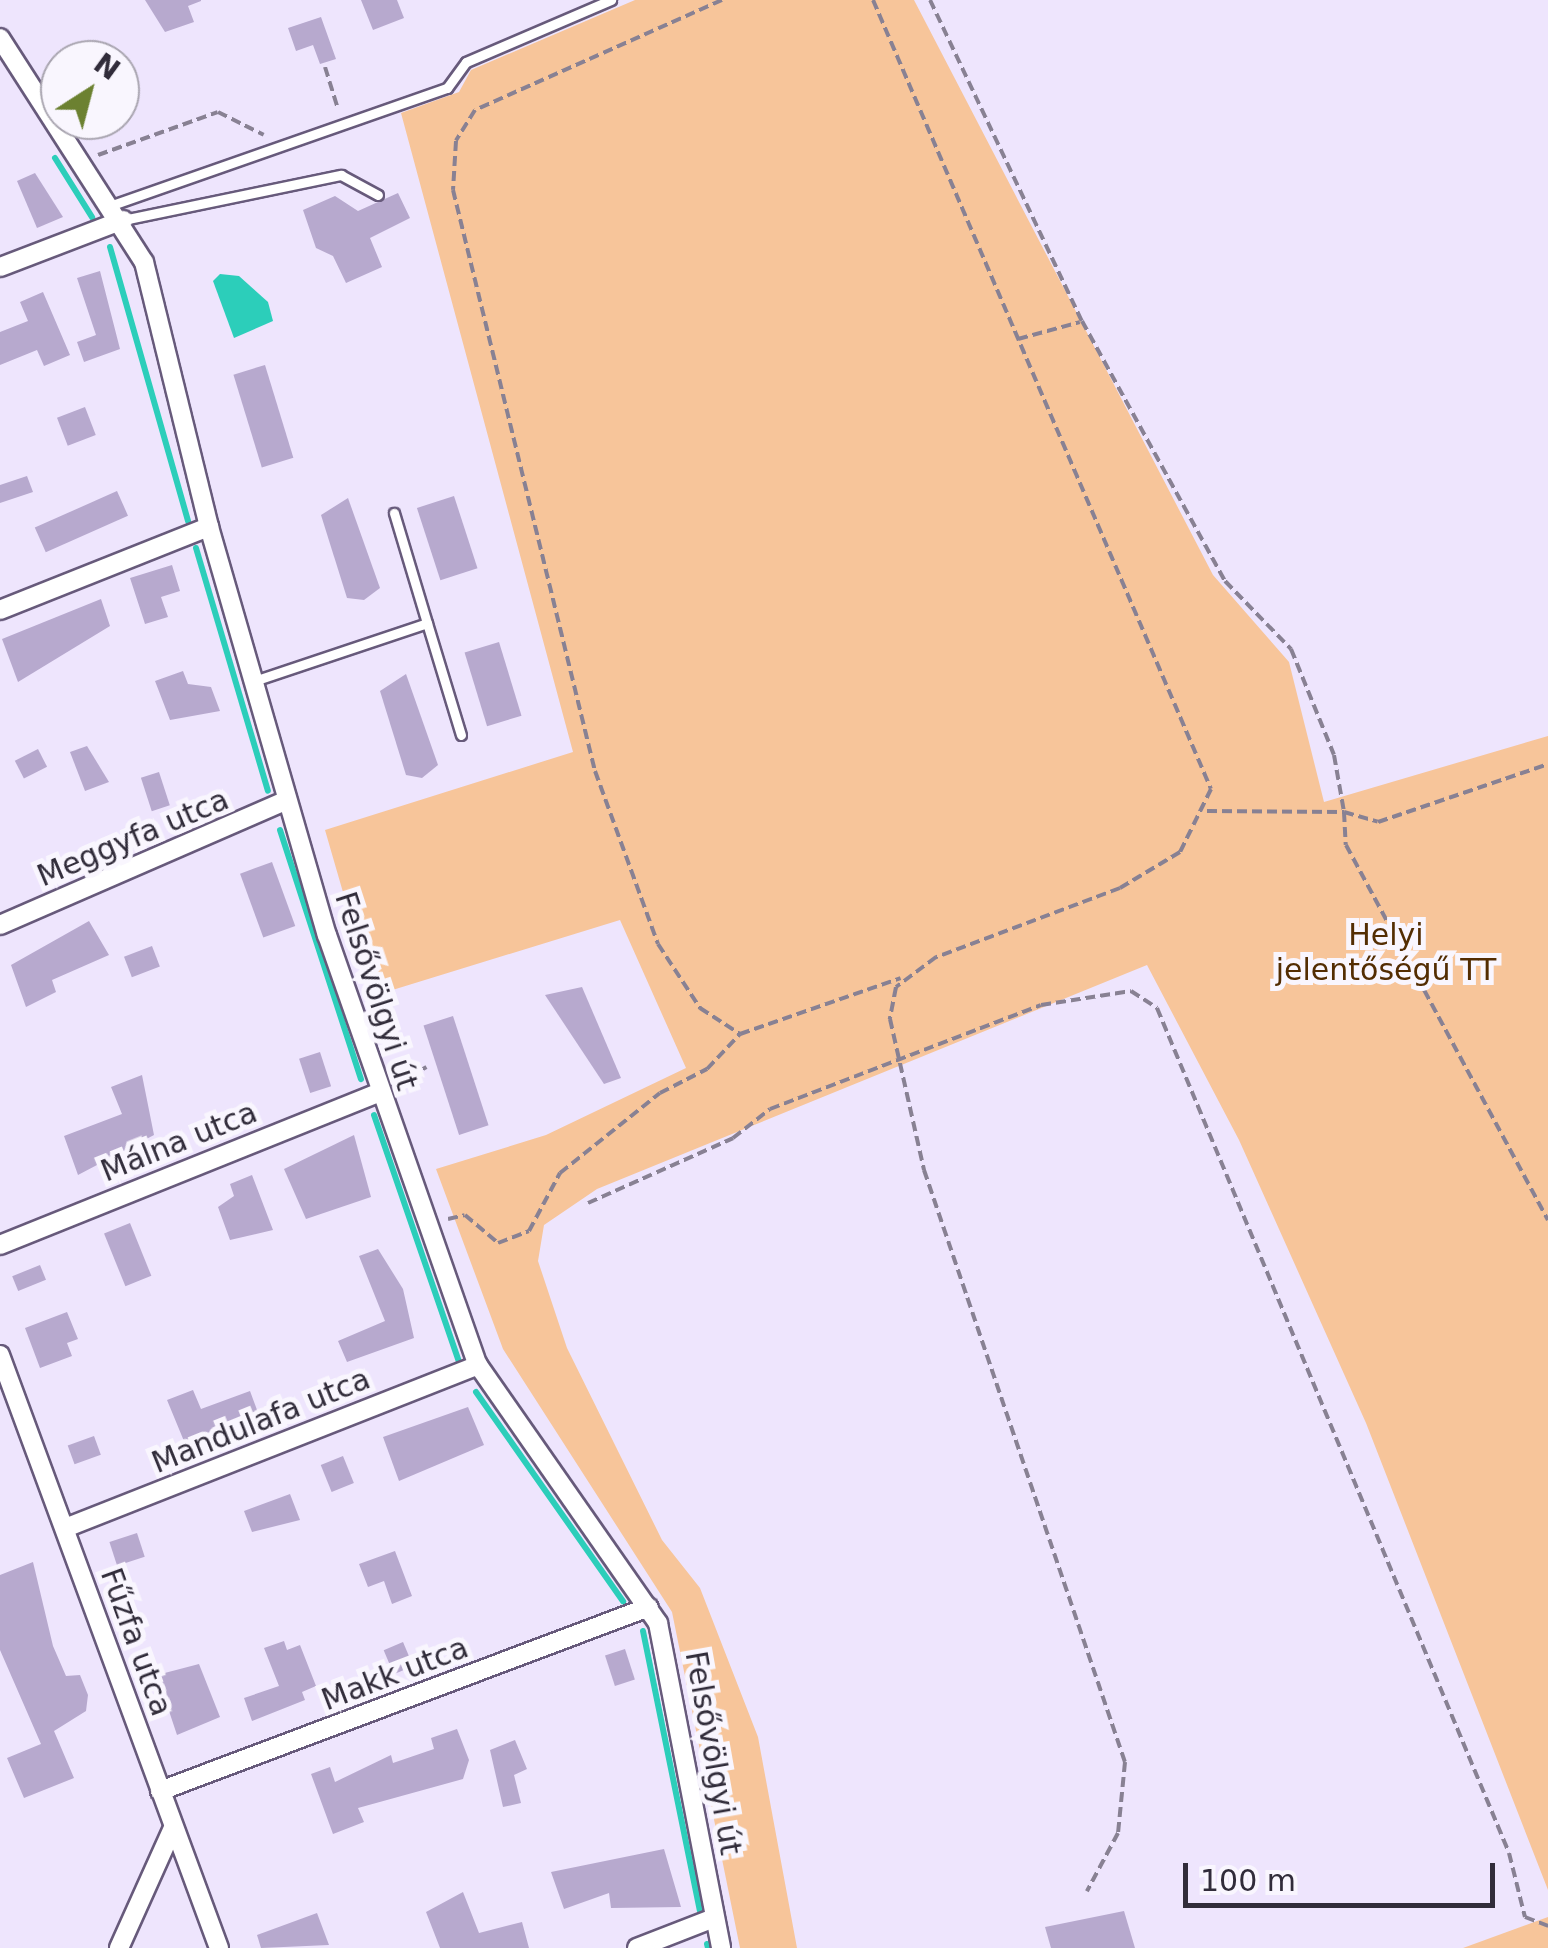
<!DOCTYPE html>
<meta charset="utf-8">
<style>
body{margin:0}
#map{position:relative;width:1548px;height:1948px;overflow:hidden;background:#eee5fd;font-family:"DejaVu Sans",sans-serif}
div>[style]{position:absolute}
.green>*{inset:0;background:#f7c59a}
.water>*{inset:0;background:#2cceba}
.stream>*{height:6px;margin:-3px;padding:0 3px;transform-origin:3px;border-radius:3px;background:#2cceba}
.building>*{inset:0;background:#b7a9ce;transform-origin:0 0}
.path>*{height:4px;margin-top:-2px;transform-origin:0;background:repeating-linear-gradient(90deg,#888193 0 10px,transparent 0 15px)}
.roads{filter:drop-shadow(2px 0 #675a7b) drop-shadow(-2px 0 #675a7b) drop-shadow(0 2px #675a7b) drop-shadow(0 -2px #675a7b)}
.lane>*{height:9px;margin:-4.5px;padding:0 4.5px;transform-origin:4.5px;border-radius:4.5px;background:#fff}
.street>*{height:18px;margin:-9px;padding:0 9px;transform-origin:9px;border-radius:9px;background:#fff}
span{translate:-50% -50%;white-space:nowrap;text-align:center;line-height:1.15;-webkit-text-stroke:10px #f9f6fe;paint-order:stroke}
.street-label{font-size:30px;color:#312c3a}
.park-label{font-size:30px;color:#532d02}
.north{position:absolute;left:40px;top:40px;width:100px;height:100px;box-sizing:border-box;background:#f9f6fe;border:2px solid #a9a5b0;border-radius:50%;rotate:36deg;font-size:28px;font-weight:700;line-height:40px;text-align:center;color:#312c3a}
.north::after{content:'';display:block;margin:auto;width:35px;height:45px;background:#6c8131;clip-path:polygon(50% 0,100% 100%,50% 72%,0 100%)}
.scale{position:absolute;left:1183px;top:1863px;width:312px;height:45px;box-sizing:border-box;border:5px solid #312c3a;border-top:0;padding-left:12px;font-size:30px;line-height:35px;white-space:nowrap;color:#312c3a;-webkit-text-stroke:8px #f9f6fe;paint-order:stroke}
</style>
<div id="map">
<div class="green">
<div style="clip-path:polygon(635px 0,914px 0,1213px 575px,1289px 662px,1324px 802px,1548px 736px,1548px 1890px,1366px 1423px,1239px 1140px,1147px 965px,597px 1189px,544px 1225px,538px 1261px,567px 1348px,662px 1540px,700px 1588px,758px 1737px,797px 1948px,740px 1948px,672px 1612px,503px 1349px,436px 1169px,546px 1135px,686px 1068px,620px 920px,373px 996px,325px 830px,573px 752px,401px 113px,459px 92px,471px 70px)"></div>
<div style="clip-path:polygon(1548px 1917px,1548px 1948px,1463px 1948px)"></div>
</div>
<div class="water">
<div style="clip-path:polygon(220px 274px,239px 276px,268px 302px,273px 321px,234px 338px,213px 281px)"></div>
</div>
<div class="stream">
<div style="left:55px;top:158px;width:70px;rotate:57.9deg"></div>
<div style="left:110px;top:247px;width:285px;rotate:74.1deg"></div>
<div style="left:196px;top:548px;width:253px;rotate:73.5deg"></div>
<div style="left:280px;top:830px;width:262px;rotate:72deg"></div>
<div style="left:374px;top:1115px;width:261px;rotate:71deg"></div>
<div style="left:476px;top:1392px;width:256px;rotate:54.9deg"></div>
<div style="left:643px;top:1631px;width:285px;rotate:78.5deg"></div>
<div style="left:707px;top:1944px;width:4px;rotate:76deg"></div>
</div>
<div class="building">
<div style="clip-path:polygon(145px 0,201px 0,201px 1px,188px 6px,194px 22px,165px 32px)"></div>
<div style="clip-path:polygon(361px 0,397px 0,404px 18px,373px 30px)"></div>
<div style="clip-path:polygon(321px 17px,336px 59px,320px 64px,313px 45px,296px 51px,288px 28px)"></div>
<div style="clip-path:polygon(35px 173px,63px 217px,37px 228px,17px 181px)"></div>
<div style="clip-path:polygon(398px 193px,410px 218px,370px 238px,382px 267px,346px 283px,333px 256px,316px 248px,303px 210px,335px 196px,358px 211px)"></div>
<div style="clip-path:polygon(100px 271px,120px 349px,84px 362px,77px 342px,96px 335px,77px 278px)"></div>
<div style="clip-path:polygon(43px 292px,70px 355px,44px 366px,37px 350px,0 365px,0 332px,28px 321px,20px 302px)"></div>
<div style="left:265px;top:365px;width:97px;height:33px;rotate:73deg"></div>
<div style="left:85px;top:407px;width:30px;height:30px;rotate:69deg"></div>
<div style="clip-path:polygon(27px 476px,33px 492px,0 503px,0 485px)"></div>
<div style="left:117px;top:491px;width:27px;height:90px;rotate:66deg"></div>
<div style="left:454px;top:496px;width:76px;height:39px;rotate:72deg"></div>
<div style="clip-path:polygon(348px 498px,380px 588px,364px 600px,347px 598px,321px 515px)"></div>
<div style="clip-path:polygon(172px 565px,180px 591px,161px 597px,168px 617px,145px 624px,130px 578px)"></div>
<div style="clip-path:polygon(101px 599px,110px 626px,18px 682px,2px 639px)"></div>
<div style="left:499px;top:642px;width:77px;height:36px;rotate:73deg"></div>
<div style="clip-path:polygon(183px 671px,188px 684px,211px 687px,220px 711px,170px 720px,155px 681px)"></div>
<div style="clip-path:polygon(406px 674px,438px 765px,422px 778px,406px 775px,380px 691px)"></div>
<div style="clip-path:polygon(87px 746px,109px 782px,85px 791px,70px 752px)"></div>
<div style="left:38px;top:749px;width:20px;height:26px;rotate:63deg"></div>
<div style="left:159px;top:772px;width:35px;height:19px;rotate:72deg"></div>
<div style="left:272px;top:862px;width:68px;height:34px;rotate:70deg"></div>
<div style="clip-path:polygon(89px 921px,109px 955px,52px 980px,56px 992px,26px 1007px,11px 965px)"></div>
<div style="left:152px;top:946px;width:22px;height:30px;rotate:69deg"></div>
<div style="clip-path:polygon(582px 987px,621px 1078px,604px 1084px,545px 995px)"></div>
<div style="left:453px;top:1016px;width:115px;height:31px;rotate:72deg"></div>
<div style="left:320px;top:1052px;width:36px;height:22px;rotate:72deg"></div>
<div style="clip-path:polygon(142px 1075px,154px 1135px,78px 1175px,64px 1136px,122px 1114px,111px 1087px)"></div>
<div style="clip-path:polygon(354px 1135px,371px 1197px,306px 1219px,284px 1169px)"></div>
<div style="clip-path:polygon(252px 1175px,273px 1230px,230px 1240px,218px 1207px,234px 1196px,230px 1184px)"></div>
<div style="left:130px;top:1223px;width:57px;height:28px;rotate:68deg"></div>
<div style="clip-path:polygon(378px 1249px,403px 1289px,414px 1338px,347px 1362px,338px 1341px,385px 1321px,359px 1256px)"></div>
<div style="left:40px;top:1265px;width:16px;height:30px;rotate:68deg"></div>
<div style="clip-path:polygon(67px 1312px,78px 1339px,67px 1343px,72px 1356px,40px 1368px,25px 1328px)"></div>
<div style="clip-path:polygon(193px 1390px,201px 1409px,250px 1391px,260px 1418px,186px 1446px,167px 1400px)"></div>
<div style="clip-path:polygon(468px 1407px,484px 1445px,399px 1481px,383px 1437px)"></div>
<div style="left:94px;top:1436px;width:20px;height:28px;rotate:70deg"></div>
<div style="left:343px;top:1456px;width:29px;height:24px;rotate:68deg"></div>
<div style="clip-path:polygon(290px 1494px,300px 1520px,252px 1532px,244px 1511px)"></div>
<div style="left:137px;top:1533px;width:25px;height:29px;rotate:72deg"></div>
<div style="clip-path:polygon(395px 1551px,412px 1596px,392px 1604px,384px 1581px,368px 1587px,359px 1564px)"></div>
<div style="clip-path:polygon(33px 1562px,53px 1646px,66px 1676px,80px 1675px,88px 1695px,86px 1711px,54px 1731px,74px 1778px,24px 1798px,7px 1758px,41px 1744px,0 1650px,0 1575px)"></div>
<div style="clip-path:polygon(284px 1641px,287px 1650px,300px 1645px,316px 1686px,302px 1692px,305px 1700px,252px 1721px,244px 1698px,279px 1686px,264px 1648px)"></div>
<div style="left:403px;top:1642px;width:26px;height:21px;rotate:67deg"></div>
<div style="left:625px;top:1649px;width:32px;height:21px;rotate:72deg"></div>
<div style="clip-path:polygon(199px 1664px,220px 1717px,177px 1735px,157px 1675px)"></div>
<div style="clip-path:polygon(457px 1729px,469px 1760px,463px 1779px,358px 1808px,364px 1822px,333px 1834px,311px 1774px,330px 1767px,335px 1782px,391px 1755px,393px 1763px,434px 1749px,431px 1738px)"></div>
<div style="clip-path:polygon(515px 1740px,527px 1769px,514px 1775px,521px 1803px,503px 1807px,490px 1750px)"></div>
<div style="clip-path:polygon(664px 1849px,681px 1907px,611px 1908px,609px 1893px,564px 1909px,551px 1872px)"></div>
<div style="clip-path:polygon(463px 1892px,479px 1933px,522px 1922px,529px 1948px,440px 1948px,426px 1912px)"></div>
<div style="clip-path:polygon(1124px 1911px,1135px 1948px,1051px 1948px,1045px 1927px)"></div>
<div style="clip-path:polygon(317px 1913px,329px 1945px,261px 1948px,257px 1935px)"></div>
</div>
<div class="path">
<div style="left:722px;top:0;width:270px;rotate:156deg"></div>
<div style="left:475px;top:110px;width:36px;rotate:122deg"></div>
<div style="left:456px;top:141px;width:49px;rotate:93.5deg"></div>
<div style="left:453px;top:190px;width:598px;rotate:76.27deg"></div>
<div style="left:595px;top:771px;width:184px;rotate:70deg"></div>
<div style="left:658px;top:944px;width:77px;rotate:56.7deg"></div>
<div style="left:700px;top:1008px;width:48px;rotate:33deg"></div>
<div style="left:740px;top:1034px;width:170px;rotate:-19.2deg"></div>
<div style="left:873px;top:0;width:858px;rotate:66.81deg"></div>
<div style="left:1211px;top:789px;width:70px;rotate:116.2deg"></div>
<div style="left:1180px;top:852px;width:70px;rotate:149deg"></div>
<div style="left:1120px;top:888px;width:197px;rotate:159.4deg"></div>
<div style="left:936px;top:957px;width:50px;rotate:143.1deg"></div>
<div style="left:896px;top:987px;width:33px;rotate:101deg"></div>
<div style="left:890px;top:1019px;width:155px;rotate:77.3deg"></div>
<div style="left:924px;top:1170px;width:625px;rotate:71.25deg"></div>
<div style="left:1125px;top:1762px;width:71px;rotate:95.6deg"></div>
<div style="left:1118px;top:1833px;width:66px;rotate:118.1deg"></div>
<div style="left:930px;top:0;width:355px;rotate:64.7deg"></div>
<div style="left:1082px;top:321px;width:297px;rotate:61.2deg"></div>
<div style="left:1225px;top:581px;width:95px;rotate:45.9deg"></div>
<div style="left:1291px;top:649px;width:114px;rotate:67.9deg"></div>
<div style="left:1334px;top:755px;width:58px;rotate:80deg"></div>
<div style="left:1344px;top:812px;width:35px;rotate:16deg"></div>
<div style="left:1378px;top:822px;width:180px;rotate:-18.8deg"></div>
<div style="left:325px;top:67px;width:44px;rotate:72.8deg"></div>
<div style="left:98px;top:155px;width:127px;rotate:-19.7deg"></div>
<div style="left:218px;top:112px;width:51px;rotate:26.6deg"></div>
<div style="left:1018px;top:339px;width:64px;rotate:-15.3deg"></div>
<div style="left:1207px;top:811px;width:137px;rotate:0.4deg"></div>
<div style="left:1344px;top:812px;width:33px;rotate:87deg"></div>
<div style="left:1346px;top:845px;width:426px;rotate:61.7deg"></div>
<div style="left:397px;top:1084px;width:34px;rotate:-30deg"></div>
<div style="left:588px;top:1203px;width:159px;rotate:-24.1deg"></div>
<div style="left:733px;top:1138px;width:47px;rotate:-38.1deg"></div>
<div style="left:770px;top:1109px;width:290px;rotate:-21deg"></div>
<div style="left:1041px;top:1005px;width:91px;rotate:-8.8deg"></div>
<div style="left:1131px;top:991px;width:31px;rotate:33deg"></div>
<div style="left:1157px;top:1008px;width:915px;rotate:67.38deg"></div>
<div style="left:1509px;top:1853px;width:66px;rotate:76deg"></div>
<div style="left:1525px;top:1917px;width:25px;rotate:21deg"></div>
<div style="left:448px;top:1219px;width:17px;rotate:-13deg"></div>
<div style="left:465px;top:1215px;width:43px;rotate:40.3deg"></div>
<div style="left:498px;top:1243px;width:33px;rotate:-21deg"></div>
<div style="left:529px;top:1231px;width:66px;rotate:-61.9deg"></div>
<div style="left:560px;top:1173px;width:128px;rotate:-38.7deg"></div>
<div style="left:660px;top:1093px;width:53px;rotate:-27.1deg"></div>
<div style="left:707px;top:1069px;width:48px;rotate:-46.7deg"></div>
</div>
<div class="roads">
<div class="lane">
<div style="left:115px;top:204px;width:352px;rotate:-19.3deg"></div>
<div style="left:447px;top:88px;width:32px;rotate:-54deg"></div>
<div style="left:466px;top:62px;width:158px;rotate:-23.2deg"></div>
<div style="left:123px;top:220px;width:223px;rotate:-11.7deg"></div>
<div style="left:341px;top:175px;width:42px;rotate:28.4deg"></div>
<div style="left:427px;top:623px;width:117px;rotate:73.1deg"></div>
<div style="left:254px;top:681px;width:182px;rotate:-18.5deg"></div>
<div style="left:427px;top:623px;width:115px;rotate:-106.7deg"></div>
</div>
<div class="street">
<div style="left:0;top:38px;width:266px;rotate:57.3deg"></div>
<div style="left:144px;top:262px;width:273px;rotate:76.2deg"></div>
<div style="left:209px;top:527px;width:425px;rotate:73.9deg"></div>
<div style="left:327px;top:935px;width:456px;rotate:70.7deg"></div>
<div style="left:478px;top:1365px;width:315px;rotate:55.1deg"></div>
<div style="left:658px;top:1623px;width:331px;rotate:79deg"></div>
<div style="left:0;top:267px;width:132px;rotate:-20.9deg"></div>
<div style="left:0;top:610px;width:225px;rotate:-21.7deg"></div>
<div style="left:0;top:925px;width:313px;rotate:-23.5deg"></div>
<div style="left:0;top:1245px;width:408px;rotate:-21.9deg"></div>
<div style="left:0;top:1355px;width:632px;rotate:69.73deg"></div>
<div style="left:65px;top:1528px;width:444px;rotate:-21.5deg"></div>
<div style="left:160px;top:1791px;width:522px;rotate:-20.62deg"></div>
<div style="left:119px;top:1948px;width:132px;rotate:-65.8deg"></div>
<div style="left:637px;top:1948px;width:83px;rotate:-21.3deg"></div>
</div>
</div>
<div class="street-label">
<span style="left:133px;top:838px;rotate:-23deg">Meggyfa utca</span>
<span style="left:376px;top:991px;rotate:72deg">Felsővölgyi út</span>
<span style="left:179px;top:1142px;rotate:-22deg">Málna utca</span>
<span style="left:261px;top:1421px;rotate:-22deg">Mandulafa utca</span>
<span style="left:136px;top:1642px;rotate:70deg">Fűzfa utca</span>
<span style="left:395px;top:1674px;rotate:-21deg">Makk utca</span>
<span style="left:713px;top:1753px;rotate:80deg">Felsővölgyi út</span>
</div>
<div class="park-label">
<span style="left:1386px;top:952px">Helyi<br>jelentőségű TT</span>
</div>
<div class="north">N</div>
<div class="scale">100 m</div>
</div>
